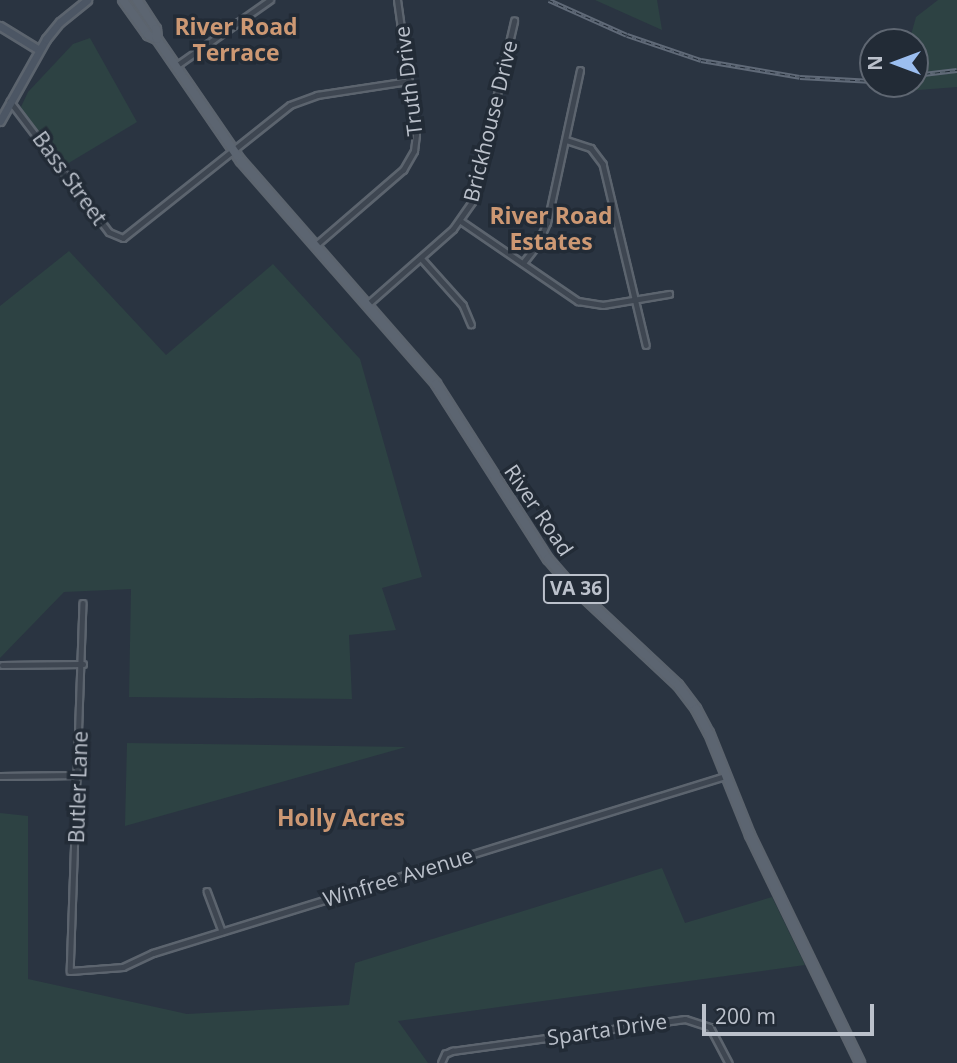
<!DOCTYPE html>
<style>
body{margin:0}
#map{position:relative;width:957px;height:1063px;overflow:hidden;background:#2a3441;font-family:"Open Sans",sans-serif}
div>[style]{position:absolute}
.green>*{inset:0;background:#2d4243}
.roads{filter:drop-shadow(2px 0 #5c646e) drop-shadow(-2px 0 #5c646e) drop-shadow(0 2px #5c646e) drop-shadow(0 -2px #5c646e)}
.street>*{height:4.5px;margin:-2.25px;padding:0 2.25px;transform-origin:2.25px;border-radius:2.25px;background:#3e4651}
.secondary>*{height:7px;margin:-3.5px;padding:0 3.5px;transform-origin:3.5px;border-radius:3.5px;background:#4c5664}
.primary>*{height:8px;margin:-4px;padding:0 4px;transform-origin:4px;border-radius:4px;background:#5c6571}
.rail>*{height:4.5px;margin-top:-2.25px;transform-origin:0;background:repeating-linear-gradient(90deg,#222b36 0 5px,#606a78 0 10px);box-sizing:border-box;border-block:2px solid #606a78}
span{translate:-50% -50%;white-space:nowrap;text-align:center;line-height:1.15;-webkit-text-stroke:7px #222b36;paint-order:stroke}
.shield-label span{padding:2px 5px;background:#222b36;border:2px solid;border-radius:5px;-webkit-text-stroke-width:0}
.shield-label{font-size:19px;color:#bbc1cb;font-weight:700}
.street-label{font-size:21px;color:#bbc1cb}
.neighbourhood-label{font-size:23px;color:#cd9873;font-weight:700}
.north{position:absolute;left:859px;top:28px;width:70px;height:70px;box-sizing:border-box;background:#222b36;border:2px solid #5f6772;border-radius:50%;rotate:270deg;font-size:19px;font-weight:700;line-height:28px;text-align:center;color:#bbc1cb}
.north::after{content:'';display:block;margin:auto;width:24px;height:32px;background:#9bbef0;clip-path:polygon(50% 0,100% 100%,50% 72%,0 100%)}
.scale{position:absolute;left:702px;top:1004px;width:172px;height:32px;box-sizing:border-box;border:4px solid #bbc1cb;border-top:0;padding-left:9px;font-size:21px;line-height:24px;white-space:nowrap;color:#bbc1cb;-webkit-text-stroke:5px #222b36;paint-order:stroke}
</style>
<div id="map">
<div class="green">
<div style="clip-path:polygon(595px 0,657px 0,662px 30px)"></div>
<div style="clip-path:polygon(938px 0,957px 0,957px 87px,905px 91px,905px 84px,915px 84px,915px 42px,909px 42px,916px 17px)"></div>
<div style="clip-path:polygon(90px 38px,137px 122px,67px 164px,36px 136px,21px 107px,28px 92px,73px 44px)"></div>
<div style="clip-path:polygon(69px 251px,166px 355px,273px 264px,360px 359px,422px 577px,382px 588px,396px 630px,349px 635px,352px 699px,129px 697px,131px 589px,64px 592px,0 658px,0 306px)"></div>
<div style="clip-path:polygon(127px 743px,406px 747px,125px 826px)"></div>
<div style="clip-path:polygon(0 813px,28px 816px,28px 979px,187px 1014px,349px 1005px,355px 963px,662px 868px,685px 923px,772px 897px,805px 965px,398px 1021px,428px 1063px,0 1063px)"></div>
</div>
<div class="roads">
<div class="street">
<div style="left:176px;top:66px;width:115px;rotate:-35.1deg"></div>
<div style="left:10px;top:101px;width:164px;rotate:52.9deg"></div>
<div style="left:109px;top:232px;width:15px;rotate:23deg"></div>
<div style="left:123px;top:238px;width:213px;rotate:-38.5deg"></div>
<div style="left:290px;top:105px;width:29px;rotate:-20deg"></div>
<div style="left:317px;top:95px;width:93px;rotate:-8.7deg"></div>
<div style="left:566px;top:140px;width:26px;rotate:18deg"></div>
<div style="left:591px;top:148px;width:20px;rotate:53deg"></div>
<div style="left:603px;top:164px;width:186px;rotate:76.6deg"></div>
<div style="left:461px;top:221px;width:142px;rotate:34.4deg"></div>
<div style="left:578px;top:301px;width:25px;rotate:9deg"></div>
<div style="left:603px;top:305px;width:67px;rotate:-9.5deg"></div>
<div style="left:316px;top:245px;width:115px;rotate:-40.8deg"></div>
<div style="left:403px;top:170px;width:22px;rotate:-60deg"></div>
<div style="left:414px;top:151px;width:16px;rotate:-83deg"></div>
<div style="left:416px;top:135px;width:136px;rotate:-98deg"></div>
<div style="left:421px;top:258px;width:63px;rotate:48.2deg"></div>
<div style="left:463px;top:305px;width:21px;rotate:67deg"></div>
<div style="left:523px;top:263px;width:23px;rotate:-52deg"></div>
<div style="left:537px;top:245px;width:24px;rotate:-66deg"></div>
<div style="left:547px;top:223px;width:156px;rotate:-77.8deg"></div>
<div style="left:368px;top:304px;width:113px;rotate:-41.4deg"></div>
<div style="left:453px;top:229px;width:33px;rotate:-55deg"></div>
<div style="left:472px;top:202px;width:186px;rotate:-76.9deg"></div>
<div style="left:83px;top:603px;width:368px;rotate:92deg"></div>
<div style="left:70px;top:971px;width:53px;rotate:-4.3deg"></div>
<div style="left:123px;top:967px;width:33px;rotate:-25deg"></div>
<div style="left:153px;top:953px;width:599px;rotate:-17.19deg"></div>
<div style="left:2px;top:665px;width:81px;rotate:-0.7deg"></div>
<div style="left:0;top:776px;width:78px;rotate:-0.7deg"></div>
<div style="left:207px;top:891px;width:43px;rotate:69.4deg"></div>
<div style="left:441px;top:1063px;width:10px;rotate:-66deg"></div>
<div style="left:445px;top:1054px;width:8px;rotate:-23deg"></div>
<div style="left:452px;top:1051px;width:235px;rotate:-7.8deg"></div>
<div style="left:685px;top:1019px;width:26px;rotate:18deg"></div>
<div style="left:710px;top:1027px;width:41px;rotate:62.2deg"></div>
</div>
<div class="secondary">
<div style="left:0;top:26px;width:46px;rotate:31.6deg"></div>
<div style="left:0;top:121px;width:94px;rotate:-60.7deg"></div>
<div style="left:46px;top:39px;width:22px;rotate:-51deg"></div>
<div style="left:60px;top:22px;width:35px;rotate:-39deg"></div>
</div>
<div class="primary">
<div style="left:123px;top:0;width:43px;rotate:54.5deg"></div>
<div style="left:148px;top:35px;width:10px;rotate:24deg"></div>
<div style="left:157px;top:39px;width:148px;rotate:55.5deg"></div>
<div style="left:241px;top:161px;width:296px;rotate:48.8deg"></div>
<div style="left:436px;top:384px;width:208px;rotate:57.4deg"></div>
<div style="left:548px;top:559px;width:35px;rotate:49deg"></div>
<div style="left:571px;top:585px;width:146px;rotate:43.1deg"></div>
<div style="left:678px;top:685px;width:30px;rotate:53deg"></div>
<div style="left:696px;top:709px;width:27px;rotate:62deg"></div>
<div style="left:709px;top:733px;width:110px;rotate:68.1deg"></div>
<div style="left:750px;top:835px;width:253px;rotate:64.2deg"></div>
<div style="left:137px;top:0;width:35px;rotate:57deg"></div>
<div style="left:156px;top:29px;width:10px;rotate:84deg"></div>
</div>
</div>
<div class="rail">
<div style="left:549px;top:0;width:85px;rotate:24.2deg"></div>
<div style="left:627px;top:35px;width:78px;rotate:18.7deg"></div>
<div style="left:701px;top:60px;width:100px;rotate:9.7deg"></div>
<div style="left:800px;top:77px;width:73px;rotate:3.1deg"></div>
<div style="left:915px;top:75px;width:42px;rotate:-6.8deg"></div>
</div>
<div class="shield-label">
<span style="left:576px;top:589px">VA 36</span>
</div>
<div class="street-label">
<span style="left:408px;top:81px;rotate:-97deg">Truth Drive</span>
<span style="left:490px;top:121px;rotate:-76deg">Brickhouse Drive</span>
<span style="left:70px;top:178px;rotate:54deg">Bass Street</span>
<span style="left:539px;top:510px;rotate:56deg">River Road</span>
<span style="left:78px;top:787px;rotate:-88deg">Butler Lane</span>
<span style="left:398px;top:877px;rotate:-17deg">Winfree Avenue</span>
<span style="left:607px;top:1029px;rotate:-8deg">Sparta Drive</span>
</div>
<div class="neighbourhood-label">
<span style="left:236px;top:39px">River Road<br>Terrace</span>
<span style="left:551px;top:228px">River Road<br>Estates</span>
<span style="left:341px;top:817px">Holly Acres</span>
</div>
<div class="north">N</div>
<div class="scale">200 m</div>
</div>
